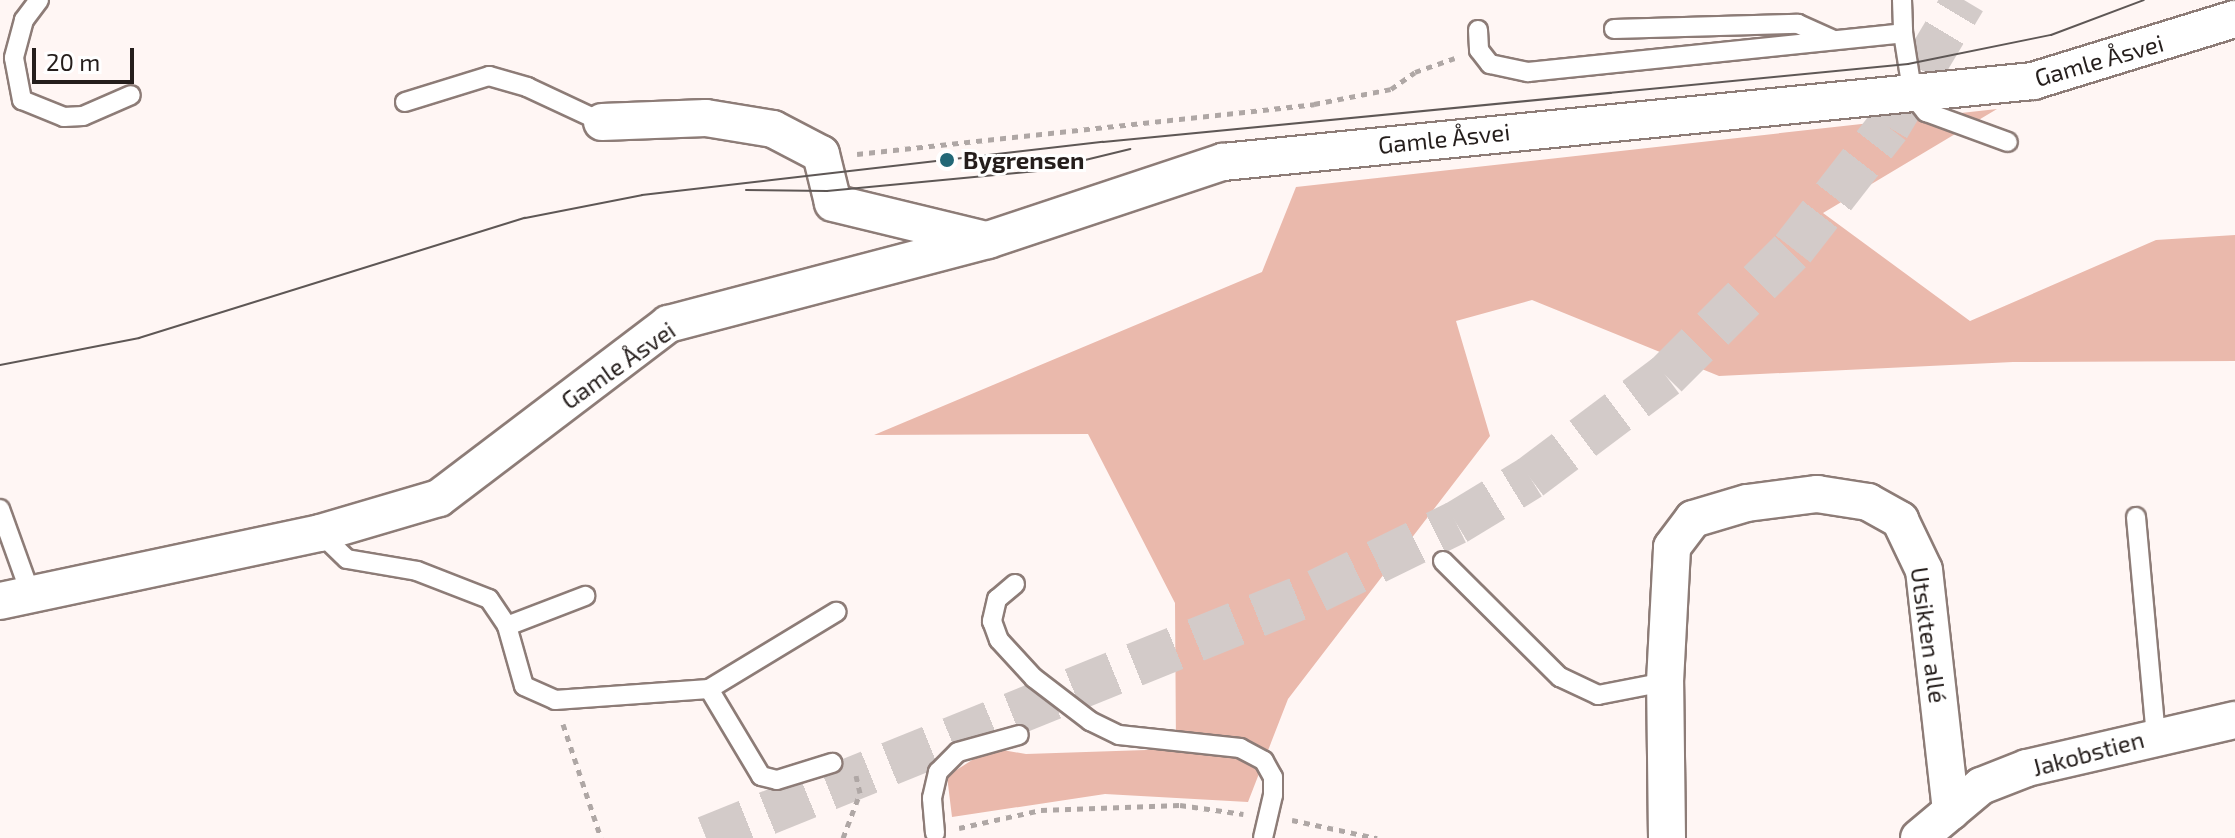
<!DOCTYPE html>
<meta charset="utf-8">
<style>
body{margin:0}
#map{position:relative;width:2235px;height:838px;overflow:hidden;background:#fff6f4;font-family:"Exo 2",sans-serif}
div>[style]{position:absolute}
.green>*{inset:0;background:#eab9ac}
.trunk-tunnel>*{height:44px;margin-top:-22px;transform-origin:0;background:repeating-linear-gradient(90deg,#d3cbc9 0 44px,transparent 0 66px)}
.path>*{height:5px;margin-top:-2.5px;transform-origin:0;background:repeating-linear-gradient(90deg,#afa7a5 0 6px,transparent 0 12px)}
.roads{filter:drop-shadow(2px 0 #8d7c77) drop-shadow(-2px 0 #8d7c77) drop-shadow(0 2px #8d7c77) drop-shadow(0 -2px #8d7c77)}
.service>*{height:18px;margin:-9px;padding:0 9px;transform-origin:9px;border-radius:9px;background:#fff}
.minor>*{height:36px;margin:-18px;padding:0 18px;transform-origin:18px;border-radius:18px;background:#fff}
.tram>*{height:2px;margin:-1px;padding:0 1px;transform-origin:1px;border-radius:1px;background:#5e5755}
.dots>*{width:22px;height:22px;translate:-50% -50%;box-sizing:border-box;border:4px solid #fff;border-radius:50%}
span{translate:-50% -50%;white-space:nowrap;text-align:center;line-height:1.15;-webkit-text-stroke:6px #fff;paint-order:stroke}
.street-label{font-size:24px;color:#251e1c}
.poi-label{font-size:24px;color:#251e1c;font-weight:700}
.left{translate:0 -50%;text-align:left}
.scale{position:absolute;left:32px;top:48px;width:102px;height:36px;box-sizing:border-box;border:4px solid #251e1c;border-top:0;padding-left:10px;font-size:24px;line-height:28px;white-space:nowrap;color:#251e1c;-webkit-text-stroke:6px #fff;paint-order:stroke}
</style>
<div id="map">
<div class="green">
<div style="clip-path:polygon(1997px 109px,1823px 213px,1970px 321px,2156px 240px,2235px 235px,2235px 361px,2013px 362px,1719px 376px,1532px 300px,1456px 321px,1490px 436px,1288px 699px,1248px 802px,1105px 794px,952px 817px,947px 776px,991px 748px,1026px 754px,1176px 749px,1175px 603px,1088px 434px,874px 435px,1262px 272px,1296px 187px)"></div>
</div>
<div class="trunk-tunnel">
<div style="left:706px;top:838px;width:659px;rotate:-22.01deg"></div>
<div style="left:1317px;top:591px;width:155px;rotate:-26.1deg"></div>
<div style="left:1456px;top:523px;width:87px;rotate:-31.3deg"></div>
<div style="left:1530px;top:478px;width:170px;rotate:-36.9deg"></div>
<div style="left:1666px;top:376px;width:180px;rotate:-45deg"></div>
<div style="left:1793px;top:249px;width:155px;rotate:-52.1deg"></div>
<div style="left:1888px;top:127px;width:148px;rotate:-59.1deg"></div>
</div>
<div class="path">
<div style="left:857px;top:154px;width:460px;rotate:-6.2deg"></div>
<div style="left:1314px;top:104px;width:78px;rotate:-11deg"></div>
<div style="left:1391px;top:89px;width:29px;rotate:-35deg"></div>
<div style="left:1415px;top:72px;width:42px;rotate:-19.3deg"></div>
<div style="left:563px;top:724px;width:120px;rotate:71.6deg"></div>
<div style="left:1292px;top:820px;width:87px;rotate:12deg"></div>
<div style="left:959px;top:828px;width:84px;rotate:-12.4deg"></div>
<div style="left:1041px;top:810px;width:139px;rotate:-2.1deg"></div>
<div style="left:1180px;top:805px;width:64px;rotate:8.1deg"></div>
<div style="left:843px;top:838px;width:48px;rotate:-69.3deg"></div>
<div style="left:860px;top:793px;width:18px;rotate:-103deg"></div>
</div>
<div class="roads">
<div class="service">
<div style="left:39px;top:0;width:25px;rotate:127deg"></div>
<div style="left:24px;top:20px;width:39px;rotate:105deg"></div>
<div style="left:14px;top:58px;width:43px;rotate:79.2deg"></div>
<div style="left:22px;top:100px;width:45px;rotate:22deg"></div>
<div style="left:64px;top:117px;width:19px;rotate:-3deg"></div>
<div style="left:83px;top:116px;width:52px;rotate:-23.6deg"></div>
<div style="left:1902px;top:0;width:33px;rotate:88deg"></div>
<div style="left:1614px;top:29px;width:184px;rotate:-1.6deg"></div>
<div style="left:1798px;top:24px;width:36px;rotate:24deg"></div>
<div style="left:1478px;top:30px;width:20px;rotate:87deg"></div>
<div style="left:1479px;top:50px;width:18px;rotate:52deg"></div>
<div style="left:1490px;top:64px;width:39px;rotate:12deg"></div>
<div style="left:1528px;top:72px;width:377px;rotate:-5.9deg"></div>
<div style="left:1903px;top:33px;width:64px;rotate:81deg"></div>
<div style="left:1913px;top:96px;width:21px;rotate:51deg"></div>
<div style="left:1926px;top:112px;width:87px;rotate:20.1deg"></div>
<div style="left:405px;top:102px;width:88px;rotate:-17.2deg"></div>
<div style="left:489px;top:76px;width:40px;rotate:16deg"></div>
<div style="left:527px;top:87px;width:83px;rotate:25deg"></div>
<div style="left:0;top:509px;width:91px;rotate:70.2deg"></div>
<div style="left:2136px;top:517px;width:219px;rotate:84.8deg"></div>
<div style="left:320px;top:533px;width:37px;rotate:44deg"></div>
<div style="left:347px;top:559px;width:71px;rotate:9.7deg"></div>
<div style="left:417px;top:571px;width:77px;rotate:21.3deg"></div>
<div style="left:489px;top:599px;width:32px;rotate:56deg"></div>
<div style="left:507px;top:626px;width:62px;rotate:74.2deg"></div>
<div style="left:524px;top:686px;width:34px;rotate:24deg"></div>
<div style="left:555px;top:700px;width:154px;rotate:-4.1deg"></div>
<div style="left:709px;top:689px;width:149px;rotate:-31.2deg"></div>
<div style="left:1443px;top:561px;width:165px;rotate:44.8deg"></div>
<div style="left:1560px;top:677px;width:42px;rotate:25.3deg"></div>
<div style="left:1598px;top:695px;width:68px;rotate:-11deg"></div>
<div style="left:1015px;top:584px;width:23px;rotate:140deg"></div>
<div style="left:997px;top:599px;width:23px;rotate:103deg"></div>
<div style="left:992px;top:621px;width:20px;rotate:70deg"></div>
<div style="left:999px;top:640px;width:52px;rotate:47.4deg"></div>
<div style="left:1034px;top:678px;width:71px;rotate:37.5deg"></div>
<div style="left:1090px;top:721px;width:32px;rotate:26deg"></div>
<div style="left:1119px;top:735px;width:122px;rotate:6.1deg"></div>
<div style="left:1240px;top:748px;width:27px;rotate:28deg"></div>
<div style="left:1264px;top:761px;width:18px;rotate:61deg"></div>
<div style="left:1273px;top:777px;width:18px;rotate:90deg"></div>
<div style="left:1273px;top:795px;width:44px;rotate:103.1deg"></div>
<div style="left:507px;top:626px;width:84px;rotate:-21deg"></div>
<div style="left:709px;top:689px;width:101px;rotate:59.1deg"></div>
<div style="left:761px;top:776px;width:16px;rotate:14deg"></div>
<div style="left:777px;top:780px;width:58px;rotate:-17.2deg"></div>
<div style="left:935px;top:833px;width:35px;rotate:-95deg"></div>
<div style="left:932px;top:798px;width:27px;rotate:-77deg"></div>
<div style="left:938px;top:772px;width:28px;rotate:-45deg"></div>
<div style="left:958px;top:752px;width:63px;rotate:-15.6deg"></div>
</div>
<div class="minor">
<div style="left:602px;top:122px;width:104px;rotate:-2.2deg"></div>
<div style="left:706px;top:118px;width:68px;rotate:9.3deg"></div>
<div style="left:773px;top:129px;width:54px;rotate:27.5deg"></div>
<div style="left:821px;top:154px;width:50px;rotate:76.2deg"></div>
<div style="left:833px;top:203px;width:153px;rotate:13.6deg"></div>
<div style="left:0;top:601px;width:327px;rotate:-12deg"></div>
<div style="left:320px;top:533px;width:124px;rotate:-16.4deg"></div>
<div style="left:439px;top:498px;width:288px;rotate:-37.2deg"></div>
<div style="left:668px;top:324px;width:331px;rotate:-14.7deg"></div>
<div style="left:988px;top:240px;width:248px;rotate:-18.4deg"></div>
<div style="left:1223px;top:162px;width:814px;rotate:-5.71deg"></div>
<div style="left:2033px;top:81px;width:211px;rotate:-17.1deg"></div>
<div style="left:1667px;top:838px;width:156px;rotate:-90.7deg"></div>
<div style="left:1665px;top:682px;width:135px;rotate:-87deg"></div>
<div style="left:1672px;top:547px;width:35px;rotate:-53deg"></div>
<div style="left:1693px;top:519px;width:56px;rotate:-16.5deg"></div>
<div style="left:1747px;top:503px;width:71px;rotate:-7.3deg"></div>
<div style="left:1817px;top:494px;width:52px;rotate:8.9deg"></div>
<div style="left:1868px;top:502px;width:37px;rotate:29deg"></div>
<div style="left:1900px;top:520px;width:55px;rotate:64.4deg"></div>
<div style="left:1924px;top:570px;width:243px;rotate:83.6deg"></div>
<div style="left:1919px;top:838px;width:81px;rotate:-40deg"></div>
<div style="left:1981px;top:786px;width:49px;rotate:-21.4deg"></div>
<div style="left:2027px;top:768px;width:213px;rotate:-13deg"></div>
</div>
</div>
<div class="tram">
<div style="left:746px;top:190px;width:81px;rotate:0.7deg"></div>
<div style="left:827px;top:191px;width:214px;rotate:-5.4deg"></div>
<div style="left:1040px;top:171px;width:93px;rotate:-13.7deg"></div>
<div style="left:0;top:365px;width:142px;rotate:-11deg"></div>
<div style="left:139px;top:338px;width:404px;rotate:-17.3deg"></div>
<div style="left:525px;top:218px;width:119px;rotate:-11.1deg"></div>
<div style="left:642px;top:195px;width:464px;rotate:-6.6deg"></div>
<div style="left:1103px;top:142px;width:809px;rotate:-5.53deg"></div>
<div style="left:1908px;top:64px;width:146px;rotate:-11.5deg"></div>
<div style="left:2051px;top:35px;width:99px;rotate:-20.6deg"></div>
</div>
<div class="dots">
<div style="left:947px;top:160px;background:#226877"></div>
</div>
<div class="street-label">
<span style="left:2099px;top:60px;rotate:-16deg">Gamle Åsvei</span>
<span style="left:1444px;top:138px;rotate:-6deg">Gamle Åsvei</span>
<span style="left:618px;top:365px;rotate:-35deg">Gamle Åsvei</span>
<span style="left:1929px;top:635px;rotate:82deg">Utsikten allé</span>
<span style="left:2088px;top:753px;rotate:-15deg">Jakobstien</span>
</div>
<div class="poi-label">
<span class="left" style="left:963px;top:160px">Bygrensen</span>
</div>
<div class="scale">20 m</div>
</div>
